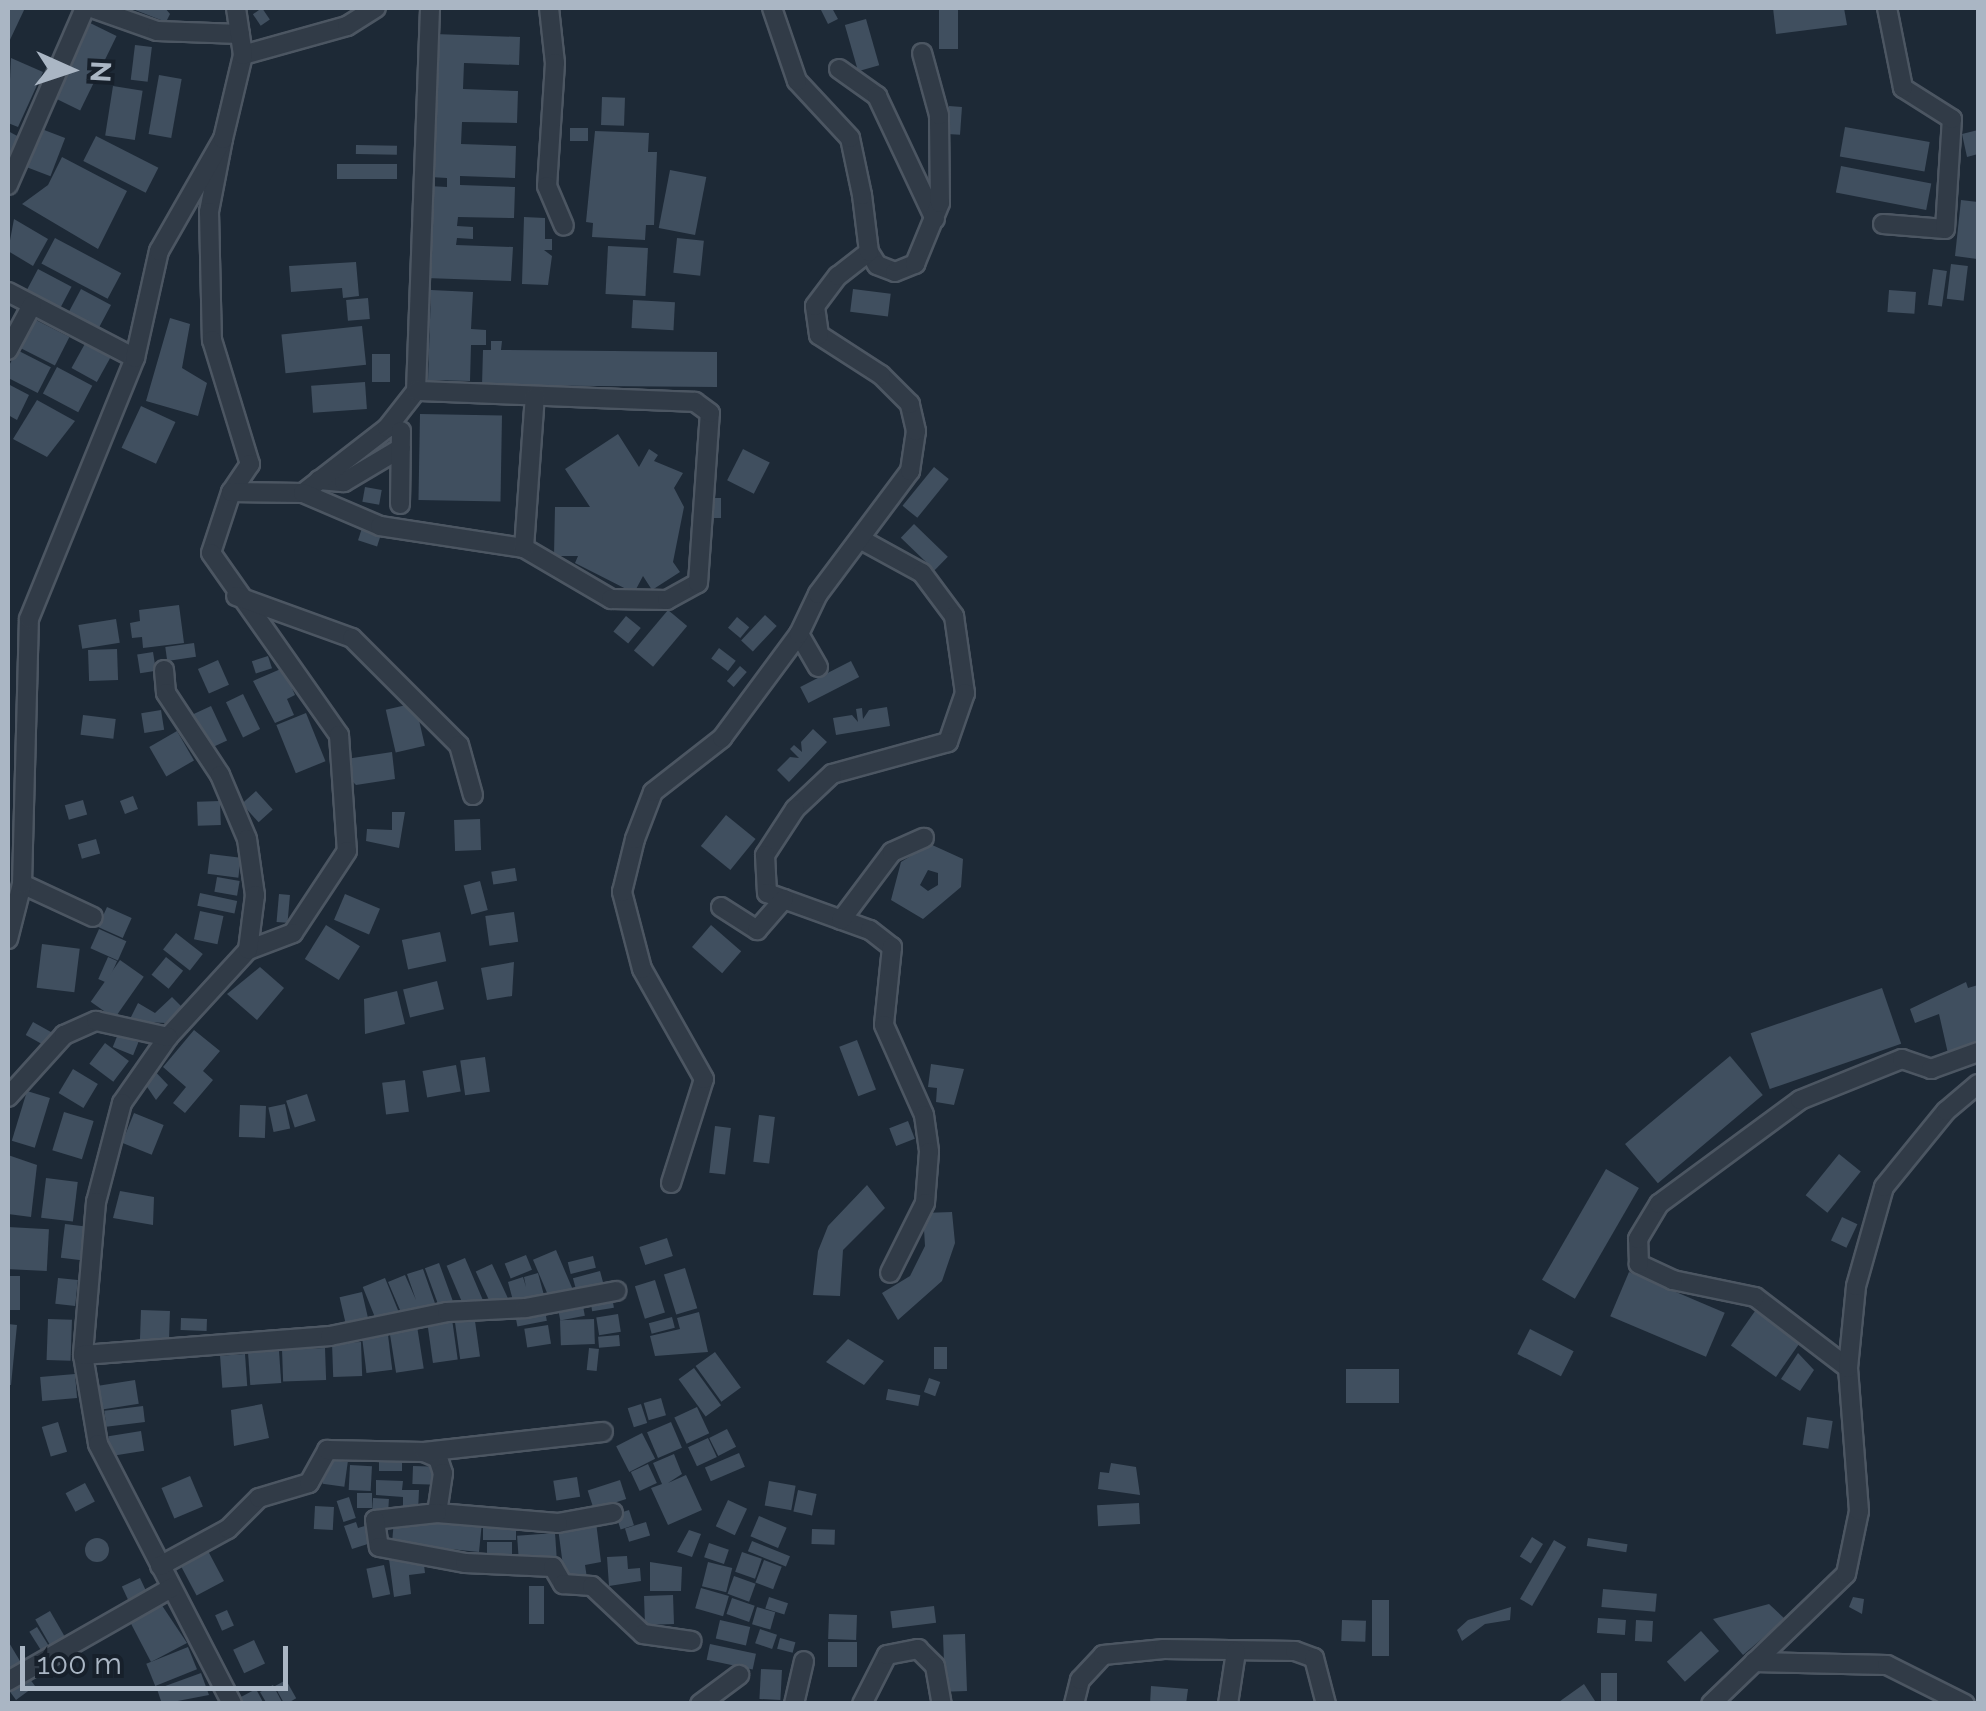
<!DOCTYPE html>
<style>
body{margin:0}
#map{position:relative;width:1986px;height:1711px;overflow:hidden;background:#1d2936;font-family:Raleway,sans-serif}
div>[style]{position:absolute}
.building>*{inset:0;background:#404f5f;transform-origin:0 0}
.round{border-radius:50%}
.roads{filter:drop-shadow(2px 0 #4c5662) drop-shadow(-2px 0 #4c5662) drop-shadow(0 2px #4c5662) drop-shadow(0 -2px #4c5662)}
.street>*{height:18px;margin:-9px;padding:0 9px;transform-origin:9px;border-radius:9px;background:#313b47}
span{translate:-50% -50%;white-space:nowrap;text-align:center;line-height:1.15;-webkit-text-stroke:8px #17202b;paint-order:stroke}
.frame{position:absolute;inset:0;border:10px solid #aab6c4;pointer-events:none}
.north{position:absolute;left:20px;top:20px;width:100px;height:100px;-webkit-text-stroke:8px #17202b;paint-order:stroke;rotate:93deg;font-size:28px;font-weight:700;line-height:40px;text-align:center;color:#aab6c4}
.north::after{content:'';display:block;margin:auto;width:35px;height:45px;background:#aab6c4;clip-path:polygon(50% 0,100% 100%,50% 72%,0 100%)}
.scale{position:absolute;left:20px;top:1646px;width:268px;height:45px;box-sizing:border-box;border:5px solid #aab6c4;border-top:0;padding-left:12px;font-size:30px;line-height:35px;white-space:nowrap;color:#aab6c4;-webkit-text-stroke:8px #17202b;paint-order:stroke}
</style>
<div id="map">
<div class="building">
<div style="clip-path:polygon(8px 8px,25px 8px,8px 44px)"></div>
<div style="clip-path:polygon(130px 8px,165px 8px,170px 14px,166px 22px)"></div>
<div style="left:262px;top:8px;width:14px;height:11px;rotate:56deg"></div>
<div style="clip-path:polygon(820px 8px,832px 8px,838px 19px,828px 24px)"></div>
<div style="left:939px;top:8px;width:19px;height:41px"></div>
<div style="clip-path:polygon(1773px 8px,1844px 8px,1847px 25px,1776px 34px)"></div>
<div style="left:866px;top:19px;width:48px;height:22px;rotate:74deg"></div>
<div style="left:86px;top:21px;width:34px;height:83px;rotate:26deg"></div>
<div style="clip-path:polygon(435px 34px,520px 37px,519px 65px,464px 63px,463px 89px,518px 91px,517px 123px,462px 122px,461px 144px,516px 146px,515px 178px,460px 176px,460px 185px,515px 187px,514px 218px,458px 217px,457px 226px,473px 227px,473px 239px,457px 238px,456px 245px,513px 247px,511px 281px,426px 278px,429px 186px,447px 187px,447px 178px,430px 177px)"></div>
<div style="left:135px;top:45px;width:17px;height:35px;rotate:7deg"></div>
<div style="clip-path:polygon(11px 58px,43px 72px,18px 127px,8px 123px)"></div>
<div style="left:159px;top:75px;width:23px;height:60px;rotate:10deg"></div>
<div style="left:113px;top:86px;width:30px;height:50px;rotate:9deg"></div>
<div style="left:602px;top:97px;width:23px;height:28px;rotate:2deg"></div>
<div style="left:949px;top:106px;width:13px;height:28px;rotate:4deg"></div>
<div style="left:1845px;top:127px;width:86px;height:30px;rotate:10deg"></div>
<div style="left:39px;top:128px;width:28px;height:41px;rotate:21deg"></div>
<div style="left:570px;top:128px;width:18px;height:13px"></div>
<div style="clip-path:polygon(1978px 130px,1978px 154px,1967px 157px,1962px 134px)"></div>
<div style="clip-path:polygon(8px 131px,21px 138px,8px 164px)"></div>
<div style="clip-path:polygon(595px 131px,649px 133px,648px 152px,657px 152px,654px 225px,646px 225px,645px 240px,592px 237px,593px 223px,586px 222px)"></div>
<div style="left:96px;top:136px;width:70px;height:28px;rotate:27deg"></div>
<div style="left:356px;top:145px;width:41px;height:9px;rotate:1deg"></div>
<div style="clip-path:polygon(62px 157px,127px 191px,98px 249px,22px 204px,48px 185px)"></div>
<div style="left:337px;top:164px;width:60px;height:15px"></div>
<div style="left:1841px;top:166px;width:92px;height:27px;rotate:11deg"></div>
<div style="left:670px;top:170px;width:37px;height:59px;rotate:11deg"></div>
<div style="clip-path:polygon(1961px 200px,1978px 202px,1977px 259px,1955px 256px)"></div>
<div style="clip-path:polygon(524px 217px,545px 218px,545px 239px,552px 239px,552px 250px,544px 250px,552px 256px,548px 285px,522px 284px)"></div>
<div style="clip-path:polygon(14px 219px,48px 239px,33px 266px,8px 251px)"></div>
<div style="left:55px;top:238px;width:75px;height:29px;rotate:28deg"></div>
<div style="left:677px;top:238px;width:27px;height:35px;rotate:6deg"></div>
<div style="left:608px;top:246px;width:40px;height:48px;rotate:3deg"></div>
<div style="clip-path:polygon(356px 262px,359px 296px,343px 298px,342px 288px,291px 292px,289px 266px)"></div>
<div style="left:1951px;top:264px;width:17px;height:35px;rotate:7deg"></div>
<div style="left:38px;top:269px;width:38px;height:30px;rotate:28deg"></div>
<div style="left:1933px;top:269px;width:14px;height:36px;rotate:8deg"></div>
<div style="left:81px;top:289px;width:34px;height:33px;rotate:28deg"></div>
<div style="left:853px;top:289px;width:38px;height:23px;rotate:7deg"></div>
<div style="clip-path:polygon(431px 290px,473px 292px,471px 329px,486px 330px,486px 345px,471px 345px,470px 381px,428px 380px)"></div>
<div style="left:1889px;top:290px;width:27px;height:22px;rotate:4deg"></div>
<div style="left:368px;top:298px;width:21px;height:22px;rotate:85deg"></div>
<div style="left:633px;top:300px;width:42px;height:28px;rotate:3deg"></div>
<div style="left:32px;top:318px;width:42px;height:32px;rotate:27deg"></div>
<div style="clip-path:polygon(170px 318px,190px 324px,182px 368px,207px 383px,198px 416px,146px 401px)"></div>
<div style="left:362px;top:326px;width:39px;height:81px;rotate:84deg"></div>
<div style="left:87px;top:340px;width:29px;height:32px;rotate:29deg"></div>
<div style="clip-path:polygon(491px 341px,502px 341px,501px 350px,717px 352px,717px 387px,482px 385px,483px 350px,491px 350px)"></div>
<div style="left:17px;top:350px;width:38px;height:29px;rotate:27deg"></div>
<div style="left:372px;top:354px;width:18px;height:28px"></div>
<div style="left:57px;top:367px;width:40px;height:30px;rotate:28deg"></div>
<div style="left:365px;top:382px;width:27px;height:54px;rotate:86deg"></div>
<div style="clip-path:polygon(8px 384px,29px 395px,17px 420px,8px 415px)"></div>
<div style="clip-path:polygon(37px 400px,75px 421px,47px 457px,13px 439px)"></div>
<div style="left:141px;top:406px;width:38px;height:46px;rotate:25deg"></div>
<div style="left:420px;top:414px;width:82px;height:86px;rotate:1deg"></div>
<div style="clip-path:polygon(618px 434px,639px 467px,649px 449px,658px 455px,654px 461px,683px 473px,674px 488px,684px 507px,673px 562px,680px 572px,652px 590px,643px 576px,634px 593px,575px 563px,578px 556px,554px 556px,555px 507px,590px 507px,565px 469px)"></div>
<div style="left:743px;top:449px;width:30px;height:35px;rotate:27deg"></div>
<div style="left:934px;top:467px;width:19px;height:50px;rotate:39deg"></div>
<div style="left:365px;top:487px;width:17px;height:15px;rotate:10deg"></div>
<div style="left:713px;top:498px;width:8px;height:20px"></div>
<div style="left:914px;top:524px;width:47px;height:19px;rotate:44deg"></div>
<div style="left:363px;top:525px;width:20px;height:16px;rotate:18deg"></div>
<div style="clip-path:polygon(179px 605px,184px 643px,143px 648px,142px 637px,132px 638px,130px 623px,140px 621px,139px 610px)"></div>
<div style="left:668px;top:610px;width:25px;height:53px;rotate:40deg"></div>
<div style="left:765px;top:615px;width:16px;height:35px;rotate:43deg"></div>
<div style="left:626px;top:616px;width:19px;height:20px;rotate:39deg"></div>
<div style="left:737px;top:617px;width:16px;height:14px;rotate:40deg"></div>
<div style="left:116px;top:619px;width:24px;height:38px;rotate:81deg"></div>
<div style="left:194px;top:643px;width:14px;height:29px;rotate:82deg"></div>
<div style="left:719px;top:648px;width:21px;height:13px;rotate:37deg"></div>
<div style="left:117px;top:649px;width:31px;height:29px;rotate:88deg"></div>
<div style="left:153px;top:652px;width:19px;height:16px;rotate:81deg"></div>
<div style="left:268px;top:656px;width:13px;height:17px;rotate:72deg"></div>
<div style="left:218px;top:660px;width:27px;height:22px;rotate:66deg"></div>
<div style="left:851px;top:661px;width:18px;height:57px;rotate:63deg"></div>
<div style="left:740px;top:666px;width:9px;height:20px;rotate:41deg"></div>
<div style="clip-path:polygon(283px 668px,295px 695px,287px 699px,294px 715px,275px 723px,253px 681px)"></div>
<div style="left:243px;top:694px;width:39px;height:19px;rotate:64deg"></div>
<div style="left:415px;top:703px;width:44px;height:30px;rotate:77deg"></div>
<div style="left:211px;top:706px;width:38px;height:22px;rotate:65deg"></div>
<div style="clip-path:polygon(887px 707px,890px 726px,836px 735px,833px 718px,852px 715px,858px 722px,856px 709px,862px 708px,863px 719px,869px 710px)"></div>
<div style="left:161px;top:710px;width:20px;height:20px;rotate:81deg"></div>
<div style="left:306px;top:713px;width:52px;height:32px;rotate:68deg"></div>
<div style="left:83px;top:715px;width:33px;height:20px;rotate:7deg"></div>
<div style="clip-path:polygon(813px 729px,827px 742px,789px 782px,777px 770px,790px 757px,799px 758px,790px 749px,794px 745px,802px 752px,801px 742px)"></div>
<div style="left:177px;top:731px;width:34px;height:32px;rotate:60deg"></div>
<div style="clip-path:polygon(392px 752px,395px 779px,356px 785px,350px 779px,346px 759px)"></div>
<div style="left:256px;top:791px;width:25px;height:19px;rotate:48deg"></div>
<div style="left:133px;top:796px;width:14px;height:14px;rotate:69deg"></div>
<div style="left:83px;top:800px;width:15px;height:19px;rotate:74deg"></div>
<div style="left:220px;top:801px;width:24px;height:23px;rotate:88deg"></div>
<div style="clip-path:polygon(392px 812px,405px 812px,399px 848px,366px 841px,367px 829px,392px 830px)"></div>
<div style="left:726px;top:815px;width:38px;height:40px;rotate:39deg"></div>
<div style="left:480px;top:819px;width:31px;height:26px;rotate:88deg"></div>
<div style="left:96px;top:839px;width:15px;height:19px;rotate:74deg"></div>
<div style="clip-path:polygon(evenodd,930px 844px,963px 859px,961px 887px,923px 919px,891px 900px,901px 862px,930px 844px,928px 870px,938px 873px,938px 885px,928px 891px,920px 885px,928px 870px)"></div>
<div style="left:210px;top:854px;width:31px;height:20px;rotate:7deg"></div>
<div style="left:515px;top:868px;width:13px;height:24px;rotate:81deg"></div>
<div style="left:217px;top:877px;width:23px;height:15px;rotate:10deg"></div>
<div style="left:480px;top:881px;width:30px;height:17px;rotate:75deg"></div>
<div style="left:200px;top:893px;width:38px;height:13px;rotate:12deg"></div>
<div style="left:279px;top:894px;width:11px;height:28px;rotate:5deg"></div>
<div style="left:345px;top:894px;width:38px;height:28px;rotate:23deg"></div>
<div style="left:107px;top:907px;width:27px;height:22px;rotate:24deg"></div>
<div style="left:200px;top:911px;width:24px;height:29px;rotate:12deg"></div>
<div style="left:514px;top:912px;width:30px;height:29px;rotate:82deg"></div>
<div style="left:326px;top:925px;width:40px;height:40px;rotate:32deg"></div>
<div style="left:711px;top:925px;width:40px;height:29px;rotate:41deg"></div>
<div style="left:99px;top:929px;width:30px;height:21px;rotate:24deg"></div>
<div style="left:440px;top:932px;width:30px;height:39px;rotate:78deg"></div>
<div style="left:176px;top:933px;width:34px;height:21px;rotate:38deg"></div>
<div style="left:42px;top:944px;width:38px;height:44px;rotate:7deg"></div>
<div style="left:108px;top:957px;width:10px;height:24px;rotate:24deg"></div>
<div style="left:166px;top:957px;width:22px;height:23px;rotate:39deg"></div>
<div style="left:120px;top:960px;width:29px;height:51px;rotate:35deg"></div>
<div style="clip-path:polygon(514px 962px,512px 996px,487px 1000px,481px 968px)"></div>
<div style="clip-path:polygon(260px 967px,284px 988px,257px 1020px,227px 994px)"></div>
<div style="left:437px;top:981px;width:29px;height:35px;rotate:76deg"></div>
<div style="clip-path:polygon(1966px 982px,1968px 988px,1978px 985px,1978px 1047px,1949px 1058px,1939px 1014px,1915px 1023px,1910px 1009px)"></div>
<div style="left:1882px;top:988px;width:59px;height:139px;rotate:71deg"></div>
<div style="clip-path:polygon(397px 991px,405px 1024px,365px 1034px,364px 999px)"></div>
<div style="clip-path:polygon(172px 997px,182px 1007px,165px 1023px,129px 1021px,138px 1003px,155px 1013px)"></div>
<div style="left:33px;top:1022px;width:21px;height:15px;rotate:29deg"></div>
<div style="clip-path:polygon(194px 1030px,220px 1051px,203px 1071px,213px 1080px,185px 1113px,173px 1103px,186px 1087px,163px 1067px)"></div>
<div style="left:118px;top:1034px;width:22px;height:14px;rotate:22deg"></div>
<div style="left:857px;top:1040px;width:53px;height:19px;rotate:69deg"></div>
<div style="left:105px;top:1043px;width:30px;height:26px;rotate:37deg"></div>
<div style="left:1730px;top:1056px;width:51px;height:137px;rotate:50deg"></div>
<div style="left:485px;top:1057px;width:35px;height:25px;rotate:82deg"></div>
<div style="clip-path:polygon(931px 1064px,964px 1069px,954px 1105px,936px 1102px,937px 1088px,928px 1087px)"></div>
<div style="left:456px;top:1065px;width:27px;height:34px;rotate:80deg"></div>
<div style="clip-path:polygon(150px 1066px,168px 1085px,156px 1100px,141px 1078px)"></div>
<div style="left:73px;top:1069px;width:29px;height:28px;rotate:31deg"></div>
<div style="left:405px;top:1080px;width:32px;height:23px;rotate:83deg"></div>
<div style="left:27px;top:1091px;width:24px;height:52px;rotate:17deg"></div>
<div style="left:307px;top:1094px;width:28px;height:22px;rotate:72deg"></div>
<div style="left:285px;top:1104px;width:25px;height:17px;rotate:78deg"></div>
<div style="left:240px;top:1105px;width:26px;height:32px;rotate:2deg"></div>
<div style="left:64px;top:1112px;width:31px;height:40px;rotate:17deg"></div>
<div style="left:134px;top:1113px;width:32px;height:32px;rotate:22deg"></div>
<div style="left:759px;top:1115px;width:16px;height:47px;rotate:7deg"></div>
<div style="left:908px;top:1121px;width:19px;height:20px;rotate:69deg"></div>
<div style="left:715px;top:1126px;width:16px;height:47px;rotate:7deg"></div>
<div style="left:1839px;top:1154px;width:28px;height:53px;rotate:39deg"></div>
<div style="clip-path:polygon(8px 1155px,37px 1165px,31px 1217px,8px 1214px)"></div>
<div style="left:1606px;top:1169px;width:38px;height:128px;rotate:30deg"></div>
<div style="left:46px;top:1178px;width:32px;height:40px;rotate:7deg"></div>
<div style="clip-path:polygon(867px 1185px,885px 1208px,843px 1250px,840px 1296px,813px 1295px,818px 1251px,828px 1226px)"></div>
<div style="clip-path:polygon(120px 1191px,154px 1197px,153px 1225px,113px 1218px)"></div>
<div style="clip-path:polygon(952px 1212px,955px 1243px,942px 1281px,898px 1320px,882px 1293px,910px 1276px,925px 1246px,923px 1213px)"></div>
<div style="left:1842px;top:1217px;width:17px;height:26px;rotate:25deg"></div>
<div style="left:65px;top:1224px;width:23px;height:34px;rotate:7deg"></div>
<div style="left:8px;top:1227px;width:41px;height:42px;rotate:3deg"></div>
<div style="left:667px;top:1238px;width:19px;height:29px;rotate:72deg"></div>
<div style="left:556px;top:1250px;width:43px;height:25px;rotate:67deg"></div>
<div style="left:526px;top:1255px;width:16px;height:23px;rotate:68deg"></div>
<div style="left:593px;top:1256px;width:12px;height:26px;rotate:76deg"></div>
<div style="left:465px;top:1258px;width:47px;height:20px;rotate:67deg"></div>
<div style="left:439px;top:1263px;width:40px;height:15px;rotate:70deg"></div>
<div style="left:492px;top:1264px;width:41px;height:18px;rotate:65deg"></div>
<div style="left:685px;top:1268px;width:42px;height:22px;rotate:73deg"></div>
<div style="clip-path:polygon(423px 1269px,436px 1306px,403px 1317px,388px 1282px,405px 1275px,416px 1300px,407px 1274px)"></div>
<div style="left:600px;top:1271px;width:20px;height:28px;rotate:75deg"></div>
<div style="left:1629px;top:1272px;width:104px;height:48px;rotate:23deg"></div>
<div style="clip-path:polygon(538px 1273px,545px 1299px,515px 1308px,508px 1282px,523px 1277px,526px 1287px,524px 1277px)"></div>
<div style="left:8px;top:1276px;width:12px;height:34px"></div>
<div style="left:58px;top:1278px;width:20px;height:26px;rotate:6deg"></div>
<div style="left:385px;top:1278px;width:40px;height:24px;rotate:68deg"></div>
<div style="left:655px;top:1280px;width:34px;height:21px;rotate:73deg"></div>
<div style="left:362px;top:1292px;width:36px;height:23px;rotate:77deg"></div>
<div style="left:612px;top:1296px;width:12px;height:22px;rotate:81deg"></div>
<div style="left:582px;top:1301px;width:15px;height:25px;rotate:79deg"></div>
<div style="left:544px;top:1306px;width:15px;height:30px;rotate:79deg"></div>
<div style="left:141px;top:1310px;width:29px;height:33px;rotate:2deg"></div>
<div style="left:1755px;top:1311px;width:55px;height:42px;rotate:35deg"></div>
<div style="clip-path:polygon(699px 1312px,708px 1352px,655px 1356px,650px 1336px,680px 1329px,677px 1318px)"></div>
<div style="left:474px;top:1314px;width:43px;height:20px;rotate:82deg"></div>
<div style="left:618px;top:1314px;width:18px;height:22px;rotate:81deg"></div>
<div style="left:672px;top:1317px;width:11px;height:24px;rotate:75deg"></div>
<div style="left:181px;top:1318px;width:26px;height:12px;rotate:2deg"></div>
<div style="left:48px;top:1319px;width:24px;height:41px;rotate:2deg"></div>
<div style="left:452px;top:1319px;width:41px;height:25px;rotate:82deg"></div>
<div style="left:594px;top:1319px;width:25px;height:34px;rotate:88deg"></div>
<div style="clip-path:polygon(8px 1324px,17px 1325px,11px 1385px,8px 1385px)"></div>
<div style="left:548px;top:1325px;width:19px;height:24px;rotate:81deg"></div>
<div style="left:417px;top:1326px;width:43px;height:28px;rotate:81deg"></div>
<div style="left:1530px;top:1329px;width:49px;height:28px;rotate:27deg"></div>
<div style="left:388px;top:1335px;width:35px;height:26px;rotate:83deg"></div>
<div style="left:619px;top:1335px;width:11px;height:21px;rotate:85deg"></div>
<div style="clip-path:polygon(848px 1339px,884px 1361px,864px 1385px,826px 1362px)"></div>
<div style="left:361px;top:1342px;width:34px;height:29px;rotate:88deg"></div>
<div style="left:934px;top:1347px;width:13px;height:22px"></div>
<div style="left:325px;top:1348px;width:32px;height:43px;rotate:88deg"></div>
<div style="left:589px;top:1348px;width:10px;height:22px;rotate:6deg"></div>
<div style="left:279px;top:1351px;width:32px;height:31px;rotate:86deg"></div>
<div style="left:715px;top:1352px;width:44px;height:24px;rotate:54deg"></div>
<div style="clip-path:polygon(1798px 1353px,1814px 1370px,1800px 1391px,1781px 1379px)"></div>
<div style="left:245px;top:1354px;width:32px;height:25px;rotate:86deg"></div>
<div style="left:694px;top:1368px;width:46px;height:19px;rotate:54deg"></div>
<div style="left:1346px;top:1369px;width:53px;height:34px"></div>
<div style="left:75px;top:1374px;width:24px;height:35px;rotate:85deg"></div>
<div style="left:929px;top:1378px;width:12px;height:15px;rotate:20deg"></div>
<div style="left:135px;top:1380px;width:24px;height:37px;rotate:81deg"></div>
<div style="left:888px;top:1389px;width:33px;height:11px;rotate:11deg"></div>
<div style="left:661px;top:1398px;width:18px;height:18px;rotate:74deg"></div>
<div style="clip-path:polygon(262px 1404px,269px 1438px,234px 1446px,231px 1410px)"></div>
<div style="left:641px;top:1404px;width:20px;height:14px;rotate:72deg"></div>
<div style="left:143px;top:1406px;width:16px;height:39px;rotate:83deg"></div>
<div style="left:697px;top:1407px;width:29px;height:25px;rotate:65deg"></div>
<div style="left:1807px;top:1417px;width:26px;height:28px;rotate:9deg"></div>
<div style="left:58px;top:1422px;width:31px;height:17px;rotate:73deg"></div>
<div style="left:671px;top:1422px;width:28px;height:26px;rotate:67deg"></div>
<div style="left:727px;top:1429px;width:20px;height:20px;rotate:63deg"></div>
<div style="left:141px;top:1431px;width:20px;height:33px;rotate:81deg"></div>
<div style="left:642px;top:1433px;width:29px;height:29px;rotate:63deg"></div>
<div style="left:708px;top:1438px;width:21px;height:22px;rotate:65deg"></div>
<div style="left:739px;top:1453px;width:15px;height:37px;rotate:67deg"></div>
<div style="clip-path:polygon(674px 1454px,682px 1474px,668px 1483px,686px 1475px,702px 1510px,668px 1525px,651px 1488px,662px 1484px,653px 1463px)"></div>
<div style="left:326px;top:1459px;width:22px;height:25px;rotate:8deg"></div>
<div style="left:379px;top:1459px;width:23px;height:12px"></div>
<div style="clip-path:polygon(1111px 1463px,1136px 1467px,1140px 1495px,1098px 1489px,1100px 1472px,1109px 1473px)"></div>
<div style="left:648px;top:1464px;width:21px;height:19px;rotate:65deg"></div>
<div style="left:350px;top:1465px;width:22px;height:25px;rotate:3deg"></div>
<div style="left:413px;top:1466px;width:25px;height:18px;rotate:2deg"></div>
<div style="left:190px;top:1476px;width:33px;height:31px;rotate:67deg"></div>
<div style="left:577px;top:1477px;width:20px;height:24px;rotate:81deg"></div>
<div style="clip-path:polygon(376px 1480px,403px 1481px,402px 1490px,419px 1490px,418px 1512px,403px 1511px,403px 1497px,376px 1495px)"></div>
<div style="left:620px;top:1480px;width:20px;height:34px;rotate:72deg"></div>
<div style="left:769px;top:1481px;width:27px;height:25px;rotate:10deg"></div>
<div style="left:85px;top:1483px;width:21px;height:22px;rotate:62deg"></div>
<div style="left:798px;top:1490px;width:19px;height:22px;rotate:12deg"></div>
<div style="left:357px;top:1493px;width:15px;height:15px"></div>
<div style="left:349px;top:1497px;width:22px;height:13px;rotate:72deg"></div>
<div style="left:373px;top:1498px;width:16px;height:16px;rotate:4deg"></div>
<div style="left:728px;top:1500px;width:21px;height:29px;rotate:25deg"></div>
<div style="left:1139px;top:1503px;width:21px;height:42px;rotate:87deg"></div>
<div style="left:315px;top:1506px;width:19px;height:23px;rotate:3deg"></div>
<div style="left:629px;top:1510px;width:16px;height:14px;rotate:72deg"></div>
<div style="left:759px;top:1516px;width:30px;height:22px;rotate:23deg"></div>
<div style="clip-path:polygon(394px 1520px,482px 1522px,479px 1552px,392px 1543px)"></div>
<div style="clip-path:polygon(356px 1522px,358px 1528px,368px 1525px,374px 1542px,352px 1549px,344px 1526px)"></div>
<div style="left:483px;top:1522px;width:33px;height:18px"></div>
<div style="clip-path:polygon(596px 1522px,601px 1562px,585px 1565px,587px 1578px,565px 1581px,558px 1528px)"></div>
<div style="left:646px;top:1522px;width:14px;height:22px;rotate:73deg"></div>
<div style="left:812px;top:1529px;width:23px;height:15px;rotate:2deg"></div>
<div style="clip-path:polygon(689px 1530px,701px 1534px,692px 1557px,677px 1552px)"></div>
<div style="left:555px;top:1533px;width:27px;height:38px;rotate:86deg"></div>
<div style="left:1532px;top:1537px;width:13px;height:23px;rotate:32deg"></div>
<div class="round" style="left:85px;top:1538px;width:24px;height:24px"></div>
<div style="left:1588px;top:1538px;width:40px;height:8px;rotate:9deg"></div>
<div style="left:1554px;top:1540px;width:14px;height:68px;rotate:30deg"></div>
<div style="left:752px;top:1541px;width:41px;height:11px;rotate:22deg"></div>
<div style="left:487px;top:1542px;width:25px;height:20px"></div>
<div style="left:709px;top:1543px;width:21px;height:15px;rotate:19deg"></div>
<div style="left:208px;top:1551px;width:34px;height:31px;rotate:62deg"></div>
<div style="left:742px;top:1552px;width:21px;height:21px;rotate:19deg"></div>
<div style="clip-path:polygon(627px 1556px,628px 1569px,640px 1568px,641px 1581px,609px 1586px,607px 1557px)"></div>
<div style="clip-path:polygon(423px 1557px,425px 1573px,409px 1575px,411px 1594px,394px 1597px,389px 1559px)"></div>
<div style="left:764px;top:1560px;width:19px;height:24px;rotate:21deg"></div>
<div style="clip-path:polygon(650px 1562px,682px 1567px,681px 1591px,650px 1591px)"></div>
<div style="left:708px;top:1562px;width:25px;height:25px;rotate:14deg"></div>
<div style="left:384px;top:1565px;width:30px;height:18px;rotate:78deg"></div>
<div style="left:734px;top:1576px;width:23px;height:19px;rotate:20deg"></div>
<div style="left:140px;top:1578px;width:21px;height:20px;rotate:65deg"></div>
<div style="left:529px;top:1586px;width:15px;height:38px"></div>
<div style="left:701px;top:1588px;width:29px;height:21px;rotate:16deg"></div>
<div style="left:1603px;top:1589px;width:54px;height:18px;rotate:5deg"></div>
<div style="left:673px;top:1595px;width:29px;height:29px;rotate:88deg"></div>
<div style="left:769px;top:1597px;width:20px;height:12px;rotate:18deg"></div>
<div style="clip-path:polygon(1853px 1597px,1864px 1599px,1862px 1614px,1849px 1607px)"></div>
<div style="left:732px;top:1598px;width:24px;height:17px;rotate:19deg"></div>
<div style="left:1372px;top:1600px;width:17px;height:56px"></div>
<div style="clip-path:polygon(159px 1601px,187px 1643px,151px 1662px,128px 1618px)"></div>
<div style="clip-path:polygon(1769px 1604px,1785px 1619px,1743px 1655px,1713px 1619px)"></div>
<div style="left:934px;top:1606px;width:17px;height:44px;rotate:83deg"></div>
<div style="left:757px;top:1607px;width:19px;height:18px;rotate:16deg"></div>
<div style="clip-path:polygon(1511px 1607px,1510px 1620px,1485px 1624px,1462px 1641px,1457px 1630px,1468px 1620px)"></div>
<div style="left:227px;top:1610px;width:17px;height:13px;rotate:66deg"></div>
<div style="left:50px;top:1611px;width:34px;height:17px;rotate:60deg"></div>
<div style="left:829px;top:1614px;width:28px;height:25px;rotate:2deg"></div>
<div style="left:1598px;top:1618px;width:28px;height:15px;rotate:4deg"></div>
<div style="left:720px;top:1620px;width:31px;height:19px;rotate:13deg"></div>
<div style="left:1342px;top:1620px;width:24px;height:21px;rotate:2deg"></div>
<div style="left:1636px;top:1620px;width:17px;height:21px;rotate:3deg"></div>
<div style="left:37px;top:1627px;width:26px;height:9px;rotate:58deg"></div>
<div style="left:760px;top:1629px;width:18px;height:15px;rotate:19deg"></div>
<div style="left:1701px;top:1631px;width:27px;height:46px;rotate:48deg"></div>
<div style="left:965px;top:1634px;width:57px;height:22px;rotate:88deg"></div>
<div style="left:780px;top:1638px;width:16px;height:11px;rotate:15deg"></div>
<div style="left:254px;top:1640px;width:26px;height:23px;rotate:65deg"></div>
<div style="clip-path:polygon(8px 1641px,23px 1666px,8px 1676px)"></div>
<div style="left:828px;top:1642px;width:29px;height:25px"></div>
<div style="left:710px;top:1644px;width:47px;height:16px;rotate:12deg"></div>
<div style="left:188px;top:1647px;width:24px;height:45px;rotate:68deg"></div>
<div style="left:761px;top:1669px;width:21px;height:30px;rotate:3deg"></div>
<div style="clip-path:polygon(24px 1671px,35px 1686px,16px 1700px,8px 1689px)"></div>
<div style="clip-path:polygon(201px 1673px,209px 1695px,162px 1704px,157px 1689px)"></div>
<div style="left:1601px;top:1673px;width:16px;height:31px"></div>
<div style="left:286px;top:1680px;width:21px;height:13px;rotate:61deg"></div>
<div style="clip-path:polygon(1584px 1684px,1597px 1704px,1556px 1704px)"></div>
<div style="clip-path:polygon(273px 1685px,283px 1704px,267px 1704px,260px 1692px)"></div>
<div style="clip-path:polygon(1151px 1686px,1188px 1689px,1186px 1704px,1150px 1704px)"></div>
<div style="clip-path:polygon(256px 1689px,264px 1704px,241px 1704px,239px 1698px)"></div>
</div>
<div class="roads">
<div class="street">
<div style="left:92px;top:8px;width:69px;rotate:19.5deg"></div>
<div style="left:157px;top:31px;width:83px;rotate:2.1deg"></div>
<div style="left:549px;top:8px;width:55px;rotate:83.8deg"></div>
<div style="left:555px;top:63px;width:123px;rotate:93.7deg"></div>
<div style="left:547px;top:186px;width:43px;rotate:67deg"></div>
<div style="left:243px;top:55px;width:108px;rotate:-15.6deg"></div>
<div style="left:347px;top:26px;width:34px;rotate:-32deg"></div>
<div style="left:839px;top:69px;width:47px;rotate:35.4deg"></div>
<div style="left:877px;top:96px;width:136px;rotate:64.8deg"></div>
<div style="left:223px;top:139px;width:74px;rotate:100.9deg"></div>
<div style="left:209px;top:212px;width:128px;rotate:88.7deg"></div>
<div style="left:212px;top:340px;width:130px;rotate:73deg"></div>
<div style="left:250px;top:464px;width:34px;rotate:124deg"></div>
<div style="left:231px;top:492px;width:64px;rotate:108.2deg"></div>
<div style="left:211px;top:553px;width:223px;rotate:54.9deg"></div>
<div style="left:339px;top:735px;width:116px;rotate:86.1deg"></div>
<div style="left:347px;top:851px;width:98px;rotate:123.4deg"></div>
<div style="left:293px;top:933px;width:48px;rotate:159.3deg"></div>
<div style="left:248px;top:950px;width:118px;rotate:132.6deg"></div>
<div style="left:168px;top:1037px;width:80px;rotate:124.9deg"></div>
<div style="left:122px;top:1103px;width:102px;rotate:104.7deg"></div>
<div style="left:96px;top:1202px;width:154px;rotate:94.9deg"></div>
<div style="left:83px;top:1355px;width:90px;rotate:80.4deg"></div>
<div style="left:98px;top:1444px;width:292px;rotate:62.7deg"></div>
<div style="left:8px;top:185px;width:193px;rotate:-66.5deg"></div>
<div style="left:1883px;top:224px;width:62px;rotate:4.6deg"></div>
<div style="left:1945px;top:229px;width:110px;rotate:-86.4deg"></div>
<div style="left:1952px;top:119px;width:58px;rotate:-147.7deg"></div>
<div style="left:1903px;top:88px;width:82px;rotate:-101.3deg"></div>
<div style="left:869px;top:252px;width:15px;rotate:58deg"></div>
<div style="left:877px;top:265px;width:19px;rotate:21deg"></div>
<div style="left:895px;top:272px;width:22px;rotate:-22deg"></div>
<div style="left:915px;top:264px;width:66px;rotate:-67.7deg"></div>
<div style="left:940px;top:203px;width:88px;rotate:-90.7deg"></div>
<div style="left:939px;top:115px;width:64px;rotate:-105.3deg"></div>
<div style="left:8px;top:292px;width:143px;rotate:27.5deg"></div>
<div style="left:8px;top:350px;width:51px;rotate:-61.9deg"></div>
<div style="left:319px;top:480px;width:25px;rotate:5deg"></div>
<div style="left:344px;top:482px;width:66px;rotate:-30.8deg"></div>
<div style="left:231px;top:492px;width:72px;rotate:0.8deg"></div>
<div style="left:303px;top:493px;width:106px;rotate:-37.7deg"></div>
<div style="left:387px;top:428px;width:47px;rotate:-51.9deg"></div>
<div style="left:416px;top:391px;width:383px;rotate:-87.9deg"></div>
<div style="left:303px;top:493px;width:84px;rotate:23.2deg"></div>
<div style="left:380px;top:526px;width:146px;rotate:8.7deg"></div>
<div style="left:524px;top:548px;width:101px;rotate:30.4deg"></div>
<div style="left:611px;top:599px;width:56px;rotate:1deg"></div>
<div style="left:667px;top:600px;width:35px;rotate:-29deg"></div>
<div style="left:698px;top:583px;width:170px;rotate:-86deg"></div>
<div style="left:710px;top:413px;width:19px;rotate:-144deg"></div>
<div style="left:695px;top:402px;width:279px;rotate:-177.7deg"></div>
<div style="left:400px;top:504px;width:73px;rotate:-89.2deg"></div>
<div style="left:860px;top:539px;width:71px;rotate:28.7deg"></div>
<div style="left:922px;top:573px;width:54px;rotate:53.3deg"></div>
<div style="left:954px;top:616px;width:78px;rotate:81.9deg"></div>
<div style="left:965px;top:693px;width:52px;rotate:109.1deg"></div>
<div style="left:948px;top:742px;width:120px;rotate:164.6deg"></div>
<div style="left:832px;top:774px;width:51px;rotate:136.6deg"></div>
<div style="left:795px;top:809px;width:55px;rotate:123.1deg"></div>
<div style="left:765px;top:855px;width:38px;rotate:87deg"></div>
<div style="left:767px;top:893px;width:109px;rotate:19.8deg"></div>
<div style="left:870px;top:930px;width:28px;rotate:38deg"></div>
<div style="left:892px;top:947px;width:78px;rotate:95.9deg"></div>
<div style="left:884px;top:1025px;width:98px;rotate:66deg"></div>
<div style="left:924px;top:1115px;width:37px;rotate:82deg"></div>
<div style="left:929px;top:1152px;width:51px;rotate:94.5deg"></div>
<div style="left:925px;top:1203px;width:78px;rotate:116.6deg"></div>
<div style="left:524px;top:548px;width:152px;rotate:-85.9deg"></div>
<div style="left:236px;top:596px;width:123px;rotate:19.9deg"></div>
<div style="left:352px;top:638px;width:151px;rotate:45deg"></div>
<div style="left:459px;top:745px;width:52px;rotate:74.4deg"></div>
<div style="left:799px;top:634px;width:38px;rotate:60deg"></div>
<div style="left:164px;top:670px;width:23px;rotate:85deg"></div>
<div style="left:166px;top:693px;width:98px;rotate:56.6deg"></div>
<div style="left:220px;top:775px;width:69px;rotate:67.1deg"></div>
<div style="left:247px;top:839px;width:57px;rotate:81.9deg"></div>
<div style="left:255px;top:895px;width:55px;rotate:97.3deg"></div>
<div style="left:22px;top:884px;width:78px;rotate:24.9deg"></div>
<div style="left:721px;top:907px;width:43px;rotate:32.6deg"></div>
<div style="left:757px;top:930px;width:41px;rotate:-48.9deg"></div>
<div style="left:841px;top:920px;width:85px;rotate:-53.1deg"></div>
<div style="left:892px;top:852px;width:35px;rotate:-24deg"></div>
<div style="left:8px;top:939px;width:57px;rotate:-75.7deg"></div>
<div style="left:22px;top:884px;width:265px;rotate:-88.5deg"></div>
<div style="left:29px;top:619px;width:282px;rotate:-67.9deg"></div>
<div style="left:135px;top:358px;width:110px;rotate:-77.4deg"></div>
<div style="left:159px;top:251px;width:129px;rotate:-60.3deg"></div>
<div style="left:223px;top:139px;width:86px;rotate:-76.6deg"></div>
<div style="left:243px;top:55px;width:48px;rotate:-98.5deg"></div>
<div style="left:8px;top:1097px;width:84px;rotate:-47.9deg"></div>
<div style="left:64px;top:1035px;width:35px;rotate:-24deg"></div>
<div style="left:96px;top:1021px;width:74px;rotate:12.5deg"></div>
<div style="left:671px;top:1183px;width:109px;rotate:-72.4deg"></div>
<div style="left:704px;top:1079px;width:126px;rotate:-119.4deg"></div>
<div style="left:642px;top:969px;width:80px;rotate:-104.6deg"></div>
<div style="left:622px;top:892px;width:55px;rotate:-76.2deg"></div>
<div style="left:635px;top:839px;width:50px;rotate:-69deg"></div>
<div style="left:653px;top:792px;width:88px;rotate:-38deg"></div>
<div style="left:722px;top:738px;width:129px;rotate:-53.5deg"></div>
<div style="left:799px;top:634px;width:44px;rotate:-64.6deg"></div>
<div style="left:818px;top:594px;width:154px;rotate:-53.2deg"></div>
<div style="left:910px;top:471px;width:40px;rotate:-81.5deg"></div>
<div style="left:916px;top:431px;width:28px;rotate:-103deg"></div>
<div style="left:910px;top:404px;width:41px;rotate:-135deg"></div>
<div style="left:881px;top:375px;width:74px;rotate:-147.2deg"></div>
<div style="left:819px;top:335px;width:29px;rotate:-98deg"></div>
<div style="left:815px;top:306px;width:38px;rotate:-53deg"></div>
<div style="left:838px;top:276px;width:39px;rotate:-38deg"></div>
<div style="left:869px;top:252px;width:57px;rotate:-97deg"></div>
<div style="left:862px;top:195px;width:58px;rotate:-101.9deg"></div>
<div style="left:850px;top:138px;width:78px;rotate:-132.9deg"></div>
<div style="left:797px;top:81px;width:77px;rotate:-108.9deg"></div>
<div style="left:83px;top:1355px;width:248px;rotate:-4.4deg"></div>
<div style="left:330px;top:1336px;width:119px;rotate:-11.6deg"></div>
<div style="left:447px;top:1312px;width:79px;rotate:-2.9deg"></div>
<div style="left:526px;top:1308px;width:92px;rotate:-10.7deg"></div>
<div style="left:1848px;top:1368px;width:117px;rotate:-142.6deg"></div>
<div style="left:1755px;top:1297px;width:84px;rotate:-168.3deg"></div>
<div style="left:1673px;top:1280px;width:38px;rotate:-155deg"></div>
<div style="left:1639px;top:1264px;width:25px;rotate:-92deg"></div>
<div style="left:1638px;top:1239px;width:41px;rotate:-59deg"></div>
<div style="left:1659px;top:1204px;width:175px;rotate:-36.4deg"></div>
<div style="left:1800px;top:1100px;width:110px;rotate:-21.9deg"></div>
<div style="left:1902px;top:1059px;width:31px;rotate:19deg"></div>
<div style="left:1931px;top:1069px;width:50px;rotate:-19.9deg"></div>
<div style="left:424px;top:1452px;width:15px;rotate:23deg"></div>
<div style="left:438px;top:1458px;width:16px;rotate:72deg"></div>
<div style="left:443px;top:1473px;width:40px;rotate:98.5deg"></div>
<div style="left:613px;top:1513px;width:56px;rotate:169.7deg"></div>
<div style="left:558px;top:1523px;width:121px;rotate:-175.3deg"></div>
<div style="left:437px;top:1513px;width:62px;rotate:173.6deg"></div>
<div style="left:375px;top:1520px;width:27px;rotate:82deg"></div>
<div style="left:379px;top:1547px;width:87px;rotate:10.5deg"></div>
<div style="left:465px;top:1563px;width:88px;rotate:2.6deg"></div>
<div style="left:553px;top:1567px;width:20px;rotate:60deg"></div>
<div style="left:563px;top:1584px;width:29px;rotate:4deg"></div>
<div style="left:592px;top:1586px;width:70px;rotate:43.3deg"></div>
<div style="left:643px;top:1634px;width:49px;rotate:8.1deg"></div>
<div style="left:160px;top:1566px;width:77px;rotate:-28.6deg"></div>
<div style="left:228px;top:1529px;width:44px;rotate:-45deg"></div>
<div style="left:259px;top:1498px;width:52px;rotate:-16.7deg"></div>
<div style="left:309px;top:1483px;width:38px;rotate:-61deg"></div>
<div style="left:327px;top:1450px;width:97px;rotate:1.2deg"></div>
<div style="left:424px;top:1452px;width:180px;rotate:-6.4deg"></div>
<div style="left:1754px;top:1662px;width:133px;rotate:1.3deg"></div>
<div style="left:1887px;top:1665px;width:87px;rotate:26.6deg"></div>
<div style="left:8px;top:1681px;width:188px;rotate:-29.7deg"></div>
<div style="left:700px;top:1704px;width:49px;rotate:-36.6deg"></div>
<div style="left:794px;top:1704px;width:44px;rotate:-76.9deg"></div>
<div style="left:862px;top:1704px;width:55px;rotate:-63deg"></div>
<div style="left:887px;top:1655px;width:32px;rotate:-11deg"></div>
<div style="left:918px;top:1649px;width:24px;rotate:45deg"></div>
<div style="left:935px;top:1666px;width:39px;rotate:80deg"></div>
<div style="left:1074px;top:1704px;width:25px;rotate:-76deg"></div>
<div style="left:1080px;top:1680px;width:34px;rotate:-47deg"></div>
<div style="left:1103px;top:1655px;width:61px;rotate:-5.6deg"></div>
<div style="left:1164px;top:1649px;width:131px;rotate:0.9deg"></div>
<div style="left:1295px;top:1651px;width:20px;rotate:20deg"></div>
<div style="left:1314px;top:1658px;width:48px;rotate:75.4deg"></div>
<div style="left:1228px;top:1704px;width:53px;rotate:-81.3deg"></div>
<div style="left:1711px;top:1704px;width:187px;rotate:-43.9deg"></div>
<div style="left:1846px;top:1574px;width:64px;rotate:-78.3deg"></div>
<div style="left:1859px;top:1511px;width:143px;rotate:-94.4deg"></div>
<div style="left:1848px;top:1368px;width:82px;rotate:-84.4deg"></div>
<div style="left:1856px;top:1286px;width:103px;rotate:-74.2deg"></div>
<div style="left:1884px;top:1187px;width:98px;rotate:-50.8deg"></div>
<div style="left:1946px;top:1111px;width:42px;rotate:-40.2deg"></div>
</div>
</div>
<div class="frame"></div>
<div class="north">N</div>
<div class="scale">100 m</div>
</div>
